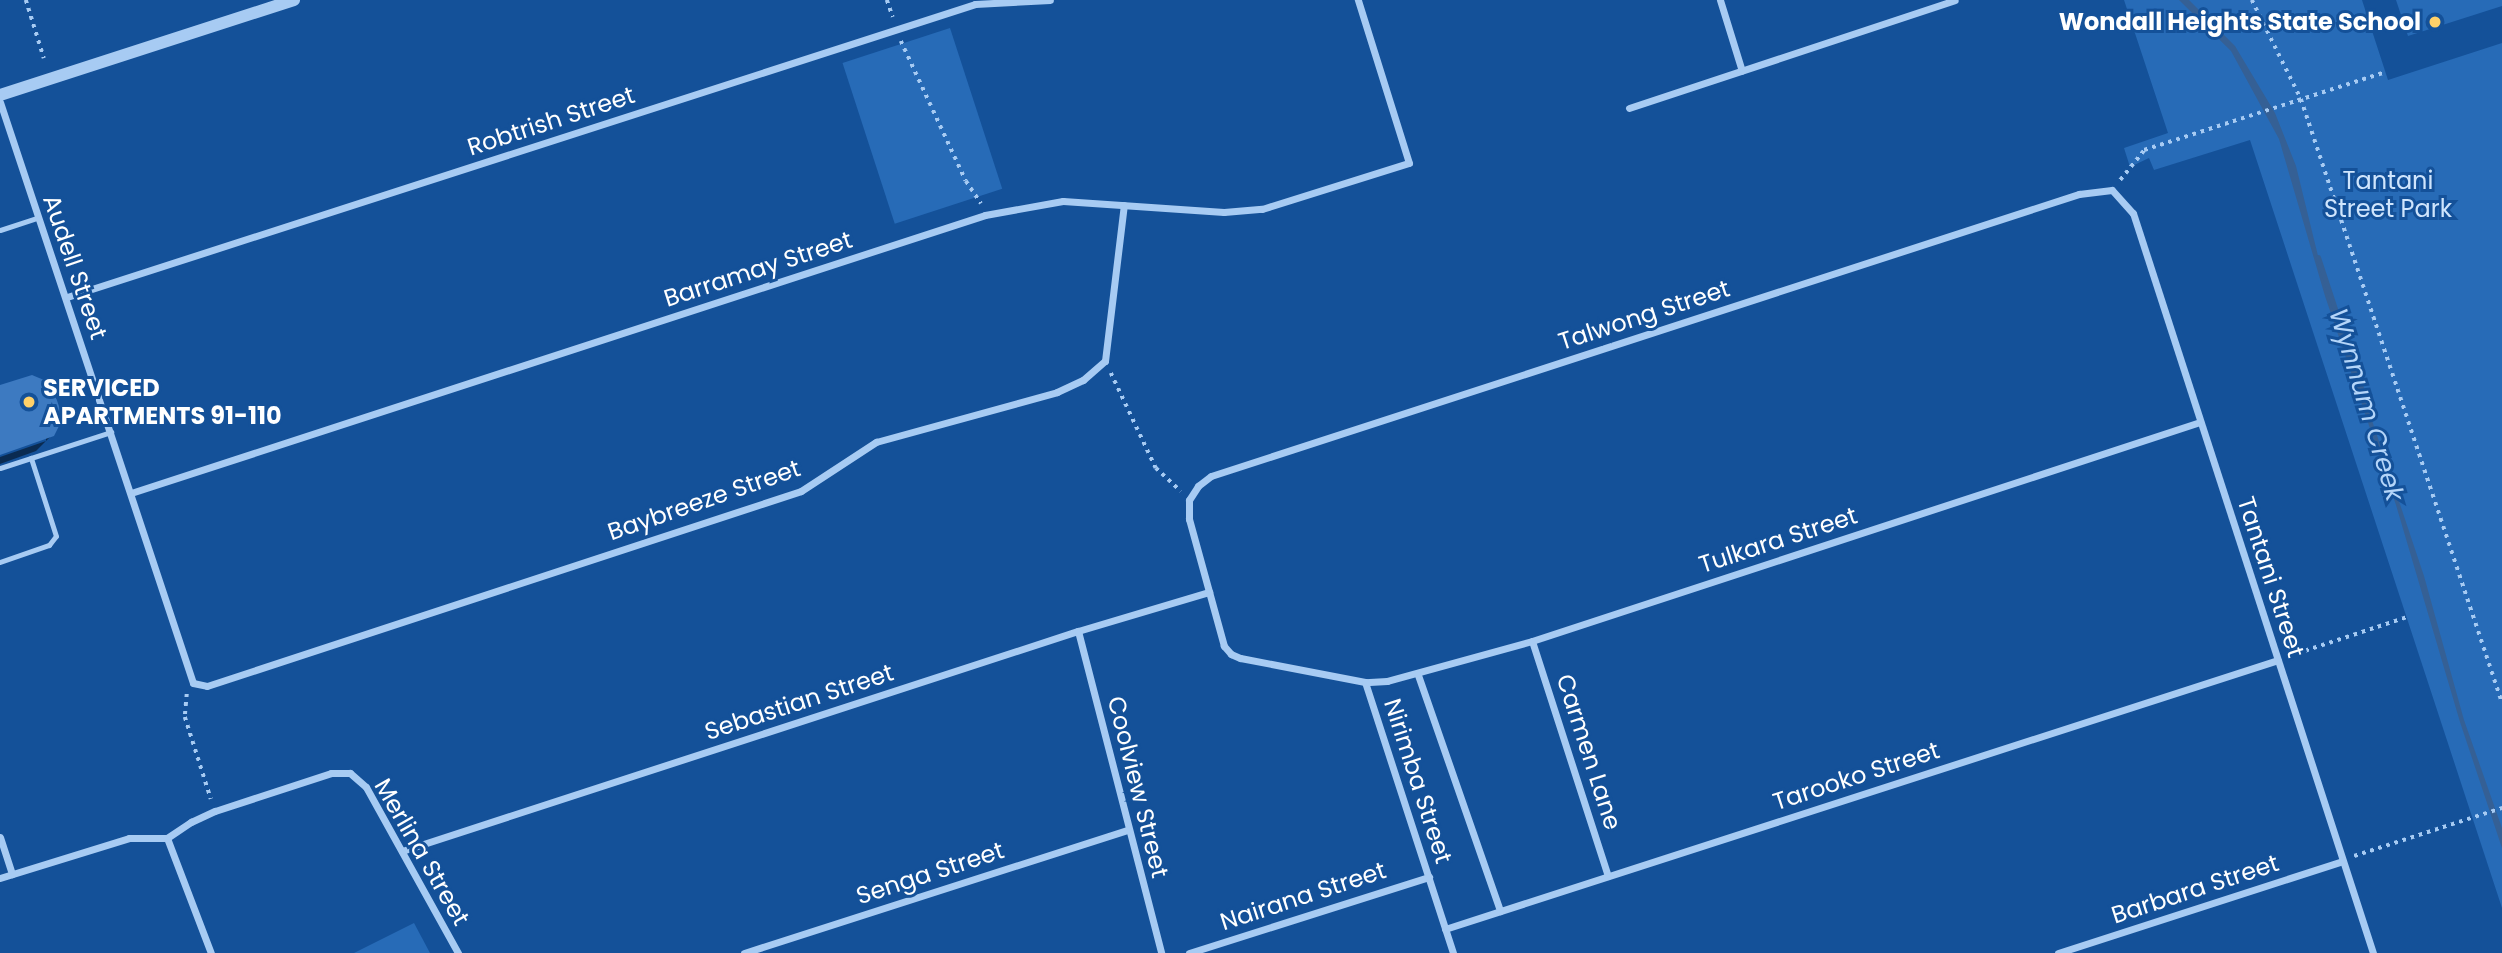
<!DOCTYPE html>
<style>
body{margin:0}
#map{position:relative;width:2502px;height:953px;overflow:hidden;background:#145199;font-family:Poppins,sans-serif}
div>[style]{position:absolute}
.green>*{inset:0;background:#276bb7;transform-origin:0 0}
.water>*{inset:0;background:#356095}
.shadow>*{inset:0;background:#0007}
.stream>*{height:5px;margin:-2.5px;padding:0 2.5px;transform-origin:2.5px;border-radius:2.5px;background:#356095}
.building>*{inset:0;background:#3d7ac1}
.path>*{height:3.5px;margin-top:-1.75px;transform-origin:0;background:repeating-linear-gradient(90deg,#a7cbf3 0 3.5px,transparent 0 8.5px)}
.service>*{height:5px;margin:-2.5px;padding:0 2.5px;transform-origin:2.5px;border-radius:2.5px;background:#a7cbf3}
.minor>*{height:7px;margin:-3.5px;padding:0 3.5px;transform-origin:3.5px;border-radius:3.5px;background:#a7cbf3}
.tertiary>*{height:12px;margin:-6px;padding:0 6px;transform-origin:6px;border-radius:6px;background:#a7cbf3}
.dots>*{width:19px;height:19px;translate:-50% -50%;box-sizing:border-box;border:4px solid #145199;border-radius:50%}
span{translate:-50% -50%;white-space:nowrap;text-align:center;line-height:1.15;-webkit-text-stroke:6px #145199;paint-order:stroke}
.poi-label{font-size:24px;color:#fff;font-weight:700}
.right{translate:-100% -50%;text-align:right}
.left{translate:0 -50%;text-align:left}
.street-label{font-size:24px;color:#fff}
.park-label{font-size:24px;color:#cfe5fd}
.water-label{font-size:26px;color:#b4d5f9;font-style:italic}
</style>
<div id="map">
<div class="green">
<div style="clip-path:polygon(2124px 0,2362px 0,2388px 80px,2502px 43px,2502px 908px,2250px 140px,2154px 170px,2149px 158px,2130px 167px,2124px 148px,2168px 133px)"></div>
<div style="clip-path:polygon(2396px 0,2502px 0,2502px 6px,2408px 36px)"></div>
<div style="left:950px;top:28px;width:169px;height:113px;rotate:72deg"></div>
<div style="clip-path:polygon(414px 923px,430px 953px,354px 953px)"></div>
</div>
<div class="water">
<div style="clip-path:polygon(2179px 0,2189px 0,2235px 46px,2275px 113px,2296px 166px,2321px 268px,2424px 576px,2464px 720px,2502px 828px,2502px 848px,2460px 722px,2396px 505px,2325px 296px,2279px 139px,2231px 51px)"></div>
</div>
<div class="shadow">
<div style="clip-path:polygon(0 387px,52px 435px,36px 451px,0 464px,0 457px,46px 441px,46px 437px,0 453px)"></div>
</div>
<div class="stream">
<div style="left:2318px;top:257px;width:141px;rotate:71.8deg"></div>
</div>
<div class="building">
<div style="clip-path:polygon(32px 375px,51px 383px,63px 418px,54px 436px,0 455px,0 385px)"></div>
</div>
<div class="path">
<div style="left:26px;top:0;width:61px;rotate:72.8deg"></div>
<div style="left:887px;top:0;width:18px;rotate:71deg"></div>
<div style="left:2252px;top:0;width:110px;rotate:63.7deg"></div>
<div style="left:2301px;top:99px;width:636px;rotate:71.57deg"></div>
<div style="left:901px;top:41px;width:154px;rotate:65.1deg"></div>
<div style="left:966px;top:181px;width:27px;rotate:56deg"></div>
<div style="left:2120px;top:180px;width:38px;rotate:-51deg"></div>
<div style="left:2144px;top:150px;width:253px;rotate:-17.9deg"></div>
<div style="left:1111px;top:373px;width:105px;rotate:64.7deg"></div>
<div style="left:1156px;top:468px;width:34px;rotate:43deg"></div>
<div style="left:2289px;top:656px;width:124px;rotate:-18.3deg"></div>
<div style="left:187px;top:694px;width:23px;rotate:95deg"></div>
<div style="left:185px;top:717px;width:86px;rotate:72.4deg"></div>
<div style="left:2354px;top:856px;width:156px;rotate:-18deg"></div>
</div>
<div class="service">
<div style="left:0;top:230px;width:39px;rotate:-18deg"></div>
<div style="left:0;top:468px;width:117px;rotate:-18deg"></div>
<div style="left:0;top:562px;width:52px;rotate:-19.1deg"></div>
<div style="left:49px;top:545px;width:11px;rotate:-52deg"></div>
<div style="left:56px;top:536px;width:82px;rotate:-107.8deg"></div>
</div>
<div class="minor">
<div style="left:1720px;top:0;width:74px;rotate:72.8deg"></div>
<div style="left:0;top:102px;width:612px;rotate:71.62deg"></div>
<div style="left:193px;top:683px;width:14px;rotate:12deg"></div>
<div style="left:207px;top:686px;width:625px;rotate:-18.17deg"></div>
<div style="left:801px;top:491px;width:90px;rotate:-33.2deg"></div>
<div style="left:876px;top:442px;width:188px;rotate:-15.4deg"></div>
<div style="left:1057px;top:392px;width:29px;rotate:-25deg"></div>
<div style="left:1083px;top:380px;width:29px;rotate:-41deg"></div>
<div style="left:1105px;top:361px;width:157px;rotate:-83.1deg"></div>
<div style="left:1629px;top:108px;width:343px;rotate:-18.3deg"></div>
<div style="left:67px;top:297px;width:954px;rotate:-17.88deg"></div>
<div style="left:975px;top:4px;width:75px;rotate:-3.1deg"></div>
<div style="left:2200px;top:422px;width:703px;rotate:161.85deg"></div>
<div style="left:1532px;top:641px;width:150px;rotate:164.6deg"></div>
<div style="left:1387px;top:681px;width:22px;rotate:177deg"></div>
<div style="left:1365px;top:682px;width:127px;rotate:-169.1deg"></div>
<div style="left:1240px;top:658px;width:10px;rotate:-156deg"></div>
<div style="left:1231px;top:654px;width:11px;rotate:-131deg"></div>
<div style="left:1224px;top:646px;width:132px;rotate:-105.4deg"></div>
<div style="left:1189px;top:519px;width:19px;rotate:-90deg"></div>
<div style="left:1189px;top:500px;width:17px;rotate:-57deg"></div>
<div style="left:1198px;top:486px;width:16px;rotate:-38deg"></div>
<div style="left:1211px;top:476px;width:913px;rotate:-18deg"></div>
<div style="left:2079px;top:194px;width:33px;rotate:-7deg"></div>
<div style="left:2112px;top:190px;width:31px;rotate:48deg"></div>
<div style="left:2133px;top:213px;width:778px;rotate:72.03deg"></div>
<div style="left:131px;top:493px;width:898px;rotate:-18.03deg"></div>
<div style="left:985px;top:215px;width:79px;rotate:-10.2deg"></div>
<div style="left:1063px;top:201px;width:161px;rotate:3.9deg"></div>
<div style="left:1224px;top:212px;width:38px;rotate:-5deg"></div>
<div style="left:1262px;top:209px;width:154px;rotate:-17.4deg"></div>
<div style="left:1409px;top:163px;width:171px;rotate:-107.4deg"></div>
<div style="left:1078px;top:631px;width:333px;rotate:75.5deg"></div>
<div style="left:1532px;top:641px;width:247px;rotate:72.1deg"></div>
<div style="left:1418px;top:675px;width:250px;rotate:70.8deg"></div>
<div style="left:1365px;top:682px;width:285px;rotate:72deg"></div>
<div style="left:0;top:837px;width:39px;rotate:72deg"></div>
<div style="left:167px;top:838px;width:123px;rotate:69.1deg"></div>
<div style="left:402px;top:851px;width:711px;rotate:-18.03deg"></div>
<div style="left:1078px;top:631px;width:137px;rotate:-16.6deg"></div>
<div style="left:0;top:878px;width:135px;rotate:-17.2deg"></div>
<div style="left:129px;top:838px;width:38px"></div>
<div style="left:167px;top:838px;width:29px;rotate:-34deg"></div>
<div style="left:191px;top:822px;width:26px;rotate:-25deg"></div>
<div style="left:215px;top:811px;width:122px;rotate:-18.1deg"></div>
<div style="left:331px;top:773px;width:19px"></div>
<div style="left:350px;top:773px;width:21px;rotate:41deg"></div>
<div style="left:366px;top:787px;width:190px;rotate:61deg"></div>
<div style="left:1445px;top:929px;width:875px;rotate:-17.9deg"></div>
<div style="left:744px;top:953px;width:403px;rotate:-17.8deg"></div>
<div style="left:1189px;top:953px;width:252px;rotate:-17.6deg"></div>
<div style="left:2058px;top:953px;width:299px;rotate:-17.9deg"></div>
</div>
<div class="tertiary">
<div style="left:0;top:95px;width:309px;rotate:-17.9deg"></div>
</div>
<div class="dots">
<div style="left:2435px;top:22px;background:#ffd169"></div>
<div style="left:29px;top:402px;background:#ffd169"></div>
</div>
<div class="poi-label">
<span class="right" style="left:2421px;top:22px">Wondall Heights State School</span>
<span class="left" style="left:43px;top:402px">SERVICED<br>APARTMENTS 91-110</span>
</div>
<div class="street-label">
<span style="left:551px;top:121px;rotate:-18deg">Robtrish Street</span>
<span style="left:75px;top:267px;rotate:71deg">Audell Street</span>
<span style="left:758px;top:269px;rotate:-18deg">Barramay Street</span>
<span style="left:1644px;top:315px;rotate:-18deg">Talwong Street</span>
<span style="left:704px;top:500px;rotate:-19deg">Baybreeze Street</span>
<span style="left:1778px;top:540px;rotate:-18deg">Tulkara Street</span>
<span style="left:2271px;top:577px;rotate:72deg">Tantani Street</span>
<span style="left:799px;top:702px;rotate:-18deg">Sebastian Street</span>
<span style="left:1589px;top:752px;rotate:72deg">Carmen Lane</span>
<span style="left:1856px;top:776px;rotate:-18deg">Tarooko Street</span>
<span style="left:1418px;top:781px;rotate:72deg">Nirimba Street</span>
<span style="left:1138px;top:787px;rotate:76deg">Coolview Street</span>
<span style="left:422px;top:852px;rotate:60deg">Merlina Street</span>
<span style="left:930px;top:873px;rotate:-18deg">Senga Street</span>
<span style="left:2195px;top:889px;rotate:-18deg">Barbara Street</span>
<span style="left:1303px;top:896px;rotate:-18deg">Nairana Street</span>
</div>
<div class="park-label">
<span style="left:2388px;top:195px">Tantani<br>Street Park</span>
</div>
<div class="water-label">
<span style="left:2366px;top:405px;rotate:73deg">Wynnum Creek</span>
</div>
</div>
